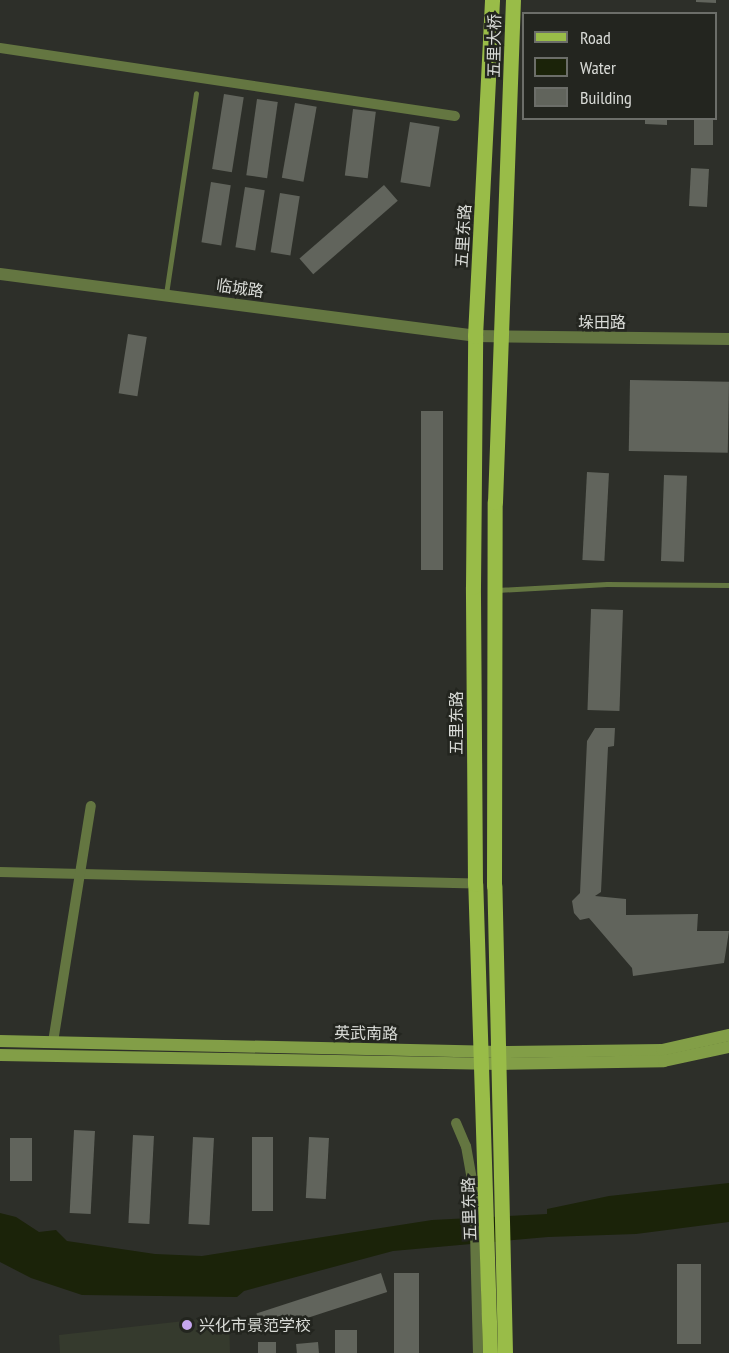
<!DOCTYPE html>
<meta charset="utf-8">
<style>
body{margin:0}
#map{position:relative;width:729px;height:1353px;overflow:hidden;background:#2d2f29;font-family:"PT Sans Narrow","Noto Sans SC",sans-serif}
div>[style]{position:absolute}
.built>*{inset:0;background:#353a2d}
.water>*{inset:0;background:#1b2309}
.building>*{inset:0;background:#61645c;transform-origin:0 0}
.service>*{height:5px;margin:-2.5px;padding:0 2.5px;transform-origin:2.5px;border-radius:2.5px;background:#647641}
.minor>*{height:10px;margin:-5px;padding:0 5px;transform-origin:5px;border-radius:5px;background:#647641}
.tertiary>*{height:12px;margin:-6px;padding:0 6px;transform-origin:6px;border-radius:6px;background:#647641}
.secondary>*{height:12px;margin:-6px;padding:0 6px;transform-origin:6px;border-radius:6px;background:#829e47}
.primary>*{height:15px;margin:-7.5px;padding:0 7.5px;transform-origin:7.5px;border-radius:7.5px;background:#99bc48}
.dots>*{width:16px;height:16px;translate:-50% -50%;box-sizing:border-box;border:3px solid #23251f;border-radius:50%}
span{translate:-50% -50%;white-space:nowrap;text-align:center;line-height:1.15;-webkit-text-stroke:5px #23251f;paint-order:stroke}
.street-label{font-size:16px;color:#d9dbd7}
.poi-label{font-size:16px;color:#d9dbd7}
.left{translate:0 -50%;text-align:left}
.legend{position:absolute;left:522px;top:12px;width:195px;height:108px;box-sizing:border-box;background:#23251f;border:2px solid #6c6e69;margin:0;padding:8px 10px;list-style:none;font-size:18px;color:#d9dbd7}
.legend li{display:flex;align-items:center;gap:12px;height:30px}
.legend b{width:30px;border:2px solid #6c6e69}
</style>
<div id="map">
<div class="built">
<div style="clip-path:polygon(229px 1316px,230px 1353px,60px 1353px,59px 1335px)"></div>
</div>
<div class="water">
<div style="clip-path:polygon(729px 1183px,729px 1222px,636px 1234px,548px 1237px,393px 1251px,244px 1291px,237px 1297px,82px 1295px,31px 1278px,0 1262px,0 1213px,16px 1217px,39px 1232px,56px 1230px,67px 1241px,155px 1254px,202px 1256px,432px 1220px,547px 1214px,547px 1209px,609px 1196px)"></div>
</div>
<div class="building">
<div style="clip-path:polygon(696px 0,716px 0,716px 3px,696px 2px)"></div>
<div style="left:224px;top:94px;width:20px;height:76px;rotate:9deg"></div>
<div style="left:257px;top:99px;width:21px;height:77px;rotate:8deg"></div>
<div style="left:295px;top:103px;width:22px;height:76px;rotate:10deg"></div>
<div style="left:353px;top:109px;width:23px;height:67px;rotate:7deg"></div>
<div style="clip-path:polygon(645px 118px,667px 118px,667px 125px,645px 124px)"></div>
<div style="left:694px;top:118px;width:19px;height:27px"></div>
<div style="left:410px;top:122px;width:30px;height:61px;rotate:9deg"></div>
<div style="left:691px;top:168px;width:18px;height:38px;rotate:3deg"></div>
<div style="left:211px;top:182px;width:20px;height:61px;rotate:9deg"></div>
<div style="left:384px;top:185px;width:21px;height:112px;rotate:49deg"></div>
<div style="left:245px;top:187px;width:20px;height:61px;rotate:9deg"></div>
<div style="left:280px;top:193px;width:20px;height:60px;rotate:9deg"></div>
<div style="left:128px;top:334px;width:19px;height:60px;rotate:9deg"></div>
<div style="left:630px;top:380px;width:99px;height:71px;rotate:1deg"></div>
<div style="left:421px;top:411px;width:22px;height:159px"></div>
<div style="left:587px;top:472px;width:22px;height:88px;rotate:3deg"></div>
<div style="left:664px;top:475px;width:23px;height:86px;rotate:2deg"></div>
<div style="left:591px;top:609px;width:32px;height:101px;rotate:2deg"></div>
<div style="clip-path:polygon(595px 728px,615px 728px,614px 746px,608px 747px,601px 892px,595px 896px,626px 899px,626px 915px,698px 914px,697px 931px,729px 931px,724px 963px,633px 976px,632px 968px,589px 918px,580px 920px,574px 913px,572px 901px,580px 893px,587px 741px)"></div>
<div style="left:74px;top:1130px;width:21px;height:83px;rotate:3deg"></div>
<div style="left:133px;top:1135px;width:21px;height:88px;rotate:3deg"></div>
<div style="left:193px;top:1137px;width:21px;height:87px;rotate:3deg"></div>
<div style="left:252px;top:1137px;width:21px;height:74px"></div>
<div style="left:309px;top:1137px;width:20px;height:61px;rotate:3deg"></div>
<div style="left:10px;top:1138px;width:22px;height:43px"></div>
<div style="left:677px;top:1264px;width:24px;height:80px"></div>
<div style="left:381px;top:1273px;width:20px;height:131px;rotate:72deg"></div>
<div style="left:394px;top:1273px;width:25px;height:80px"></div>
<div style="left:335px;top:1330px;width:22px;height:23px"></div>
<div style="left:258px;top:1342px;width:18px;height:11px"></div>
<div style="left:318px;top:1342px;width:11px;height:22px;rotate:85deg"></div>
</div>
<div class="service">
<div style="left:166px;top:294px;width:203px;rotate:-81.5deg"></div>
<div style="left:497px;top:590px;width:110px;rotate:-3.1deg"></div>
<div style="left:607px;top:584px;width:122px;rotate:0.5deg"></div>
</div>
<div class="minor">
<div style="left:0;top:48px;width:460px;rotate:8.5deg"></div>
<div style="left:0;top:872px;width:475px;rotate:1.4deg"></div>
<div style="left:53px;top:1042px;width:239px;rotate:-80.9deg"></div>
<div style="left:456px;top:1123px;width:25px;rotate:67deg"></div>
<div style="left:466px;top:1146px;width:46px;rotate:79.9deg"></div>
<div style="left:474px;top:1191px;width:162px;rotate:88.6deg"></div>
</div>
<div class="tertiary">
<div style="left:0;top:274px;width:479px;rotate:7.4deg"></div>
<div style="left:475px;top:336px;width:254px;rotate:0.7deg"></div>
</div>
<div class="secondary">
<div style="left:0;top:1041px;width:500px;rotate:1.26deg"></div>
<div style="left:500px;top:1052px;width:162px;rotate:-0.7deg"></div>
<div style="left:662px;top:1050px;width:69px;rotate:-12.6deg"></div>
<div style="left:0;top:1055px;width:500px;rotate:1.03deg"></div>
<div style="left:500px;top:1064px;width:164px;rotate:-1deg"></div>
<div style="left:664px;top:1061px;width:66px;rotate:-12.2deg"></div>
</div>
<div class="primary">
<div style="left:490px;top:1353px;width:469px;rotate:-91.8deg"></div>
<div style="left:475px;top:884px;width:297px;rotate:-90.4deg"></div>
<div style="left:473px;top:587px;width:251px;rotate:-89.5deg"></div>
<div style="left:475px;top:336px;width:336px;rotate:-87.1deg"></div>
<div style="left:505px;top:1353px;width:467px;rotate:-91.3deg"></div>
<div style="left:494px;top:886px;width:384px;rotate:-89.9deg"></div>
<div style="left:495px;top:502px;width:502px;rotate:-87.95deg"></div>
</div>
<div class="dots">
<div style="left:187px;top:1325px;background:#c6a6f0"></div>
</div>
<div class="street-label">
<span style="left:494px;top:46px;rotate:-89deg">五里大桥</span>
<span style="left:463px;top:236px;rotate:-87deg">五里东路</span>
<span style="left:240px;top:288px;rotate:8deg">临城路</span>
<span style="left:602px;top:322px">垛田路</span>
<span style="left:456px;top:723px;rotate:-90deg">五里东路</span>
<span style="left:366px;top:1033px;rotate:1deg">英武南路</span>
<span style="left:469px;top:1209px;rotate:-92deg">五里东路</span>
</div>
<div class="poi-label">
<span class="left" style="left:199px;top:1325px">兴化市景范学校</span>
</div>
<ul class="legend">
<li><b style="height:8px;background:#99bc48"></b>Road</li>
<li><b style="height:16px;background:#1b2309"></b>Water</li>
<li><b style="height:16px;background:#61645c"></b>Building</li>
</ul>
</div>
